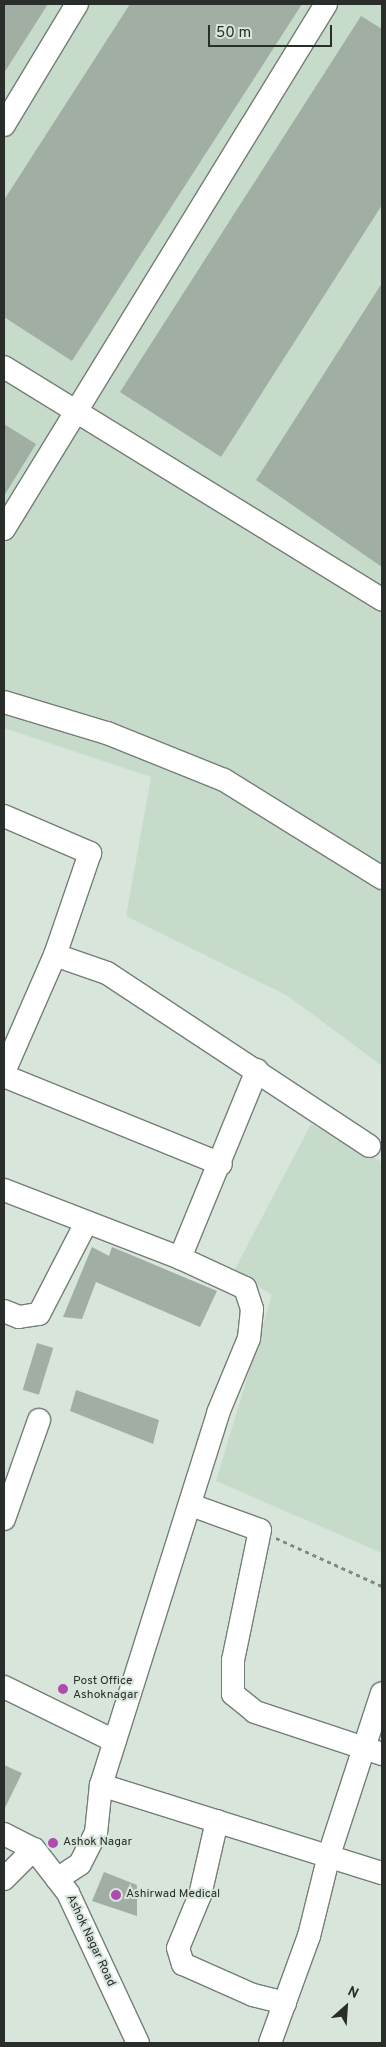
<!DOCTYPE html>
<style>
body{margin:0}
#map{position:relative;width:386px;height:2047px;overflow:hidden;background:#d7e5da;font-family:Overpass,sans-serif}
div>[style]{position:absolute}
.built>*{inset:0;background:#c7dbcb}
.building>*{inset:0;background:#a1aea4;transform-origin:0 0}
.path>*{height:3px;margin-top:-1.5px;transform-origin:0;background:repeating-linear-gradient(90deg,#7f8881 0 4px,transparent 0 8px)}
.roads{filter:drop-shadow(1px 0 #737f76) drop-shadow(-1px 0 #737f76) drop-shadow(0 1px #737f76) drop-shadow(0 -1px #737f76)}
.minor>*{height:22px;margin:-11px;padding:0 11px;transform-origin:11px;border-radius:11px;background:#fff}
.dots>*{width:14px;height:14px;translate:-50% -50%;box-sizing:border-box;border:2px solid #d7e5da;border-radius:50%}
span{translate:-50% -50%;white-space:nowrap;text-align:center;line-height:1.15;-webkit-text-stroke:4px #d7e5da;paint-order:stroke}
.poi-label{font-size:12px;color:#292e2a}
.left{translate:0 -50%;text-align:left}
.street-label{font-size:12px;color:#292e2a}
.frame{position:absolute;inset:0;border:5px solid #292e2a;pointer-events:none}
.north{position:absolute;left:321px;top:1982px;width:50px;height:50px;-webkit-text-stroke:4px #d7e5da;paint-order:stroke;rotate:26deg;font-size:14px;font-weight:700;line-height:20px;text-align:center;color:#292e2a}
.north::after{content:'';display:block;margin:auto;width:18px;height:22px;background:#292e2a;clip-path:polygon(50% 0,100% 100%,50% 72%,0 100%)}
.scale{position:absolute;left:208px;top:25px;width:124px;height:22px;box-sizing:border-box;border:2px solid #292e2a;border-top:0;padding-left:6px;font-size:15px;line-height:18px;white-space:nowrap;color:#292e2a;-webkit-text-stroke:4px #d7e5da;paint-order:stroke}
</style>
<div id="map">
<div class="built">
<div style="clip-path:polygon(4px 4px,382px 4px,382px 1066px,288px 996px,126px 916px,151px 777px,4px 728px)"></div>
<div style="clip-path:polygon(311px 1124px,382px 1162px,382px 1553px,216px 1481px,272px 1295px,234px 1271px)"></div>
</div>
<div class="building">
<div style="clip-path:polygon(4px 4px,48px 4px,4px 73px)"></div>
<div style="clip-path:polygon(130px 4px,302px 4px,72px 361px,4px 317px,4px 200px)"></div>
<div style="clip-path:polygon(361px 16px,382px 29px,382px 205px,221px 457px,120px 392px)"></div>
<div style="clip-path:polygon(382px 283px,382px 567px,256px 480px)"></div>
<div style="clip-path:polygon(4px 424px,36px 444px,4px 496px)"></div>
<div style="clip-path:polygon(92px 1247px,109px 1256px,112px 1247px,217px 1291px,200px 1327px,96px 1282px,82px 1319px,63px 1317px)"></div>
<div style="left:37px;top:1343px;width:17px;height:49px;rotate:17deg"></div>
<div style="clip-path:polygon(76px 1390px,159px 1420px,153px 1444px,70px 1411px)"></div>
<div style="clip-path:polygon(4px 1765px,22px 1773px,4px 1810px)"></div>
<div style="clip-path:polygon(104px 1872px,137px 1885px,137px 1916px,92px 1901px)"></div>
</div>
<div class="path">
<div style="left:276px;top:1538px;width:116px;rotate:24.4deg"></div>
</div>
<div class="roads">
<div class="minor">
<div style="left:4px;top:125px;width:141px;rotate:-58.9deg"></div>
<div style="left:4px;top:367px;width:444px;rotate:31.6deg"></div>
<div style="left:4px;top:529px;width:616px;rotate:-58.48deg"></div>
<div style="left:4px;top:702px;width:108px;rotate:16.8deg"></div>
<div style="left:107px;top:733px;width:126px;rotate:21.9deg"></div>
<div style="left:224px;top:780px;width:186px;rotate:31.8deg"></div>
<div style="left:4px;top:816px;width:94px;rotate:23.3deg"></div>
<div style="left:90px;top:853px;width:108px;rotate:108.9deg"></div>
<div style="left:55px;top:955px;width:128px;rotate:113.6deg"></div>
<div style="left:55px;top:955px;width:55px;rotate:19.1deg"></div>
<div style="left:107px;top:973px;width:314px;rotate:33.4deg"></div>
<div style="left:4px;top:1076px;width:234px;rotate:22.1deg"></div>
<div style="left:4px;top:1190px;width:189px;rotate:21.1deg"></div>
<div style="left:180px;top:1258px;width:203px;rotate:-67.7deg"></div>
<div style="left:4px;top:1311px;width:16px;rotate:22deg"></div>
<div style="left:19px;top:1317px;width:20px;rotate:-9deg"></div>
<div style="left:39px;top:1314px;width:102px;rotate:-62.7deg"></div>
<div style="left:191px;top:1505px;width:73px;rotate:19.9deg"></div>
<div style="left:260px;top:1530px;width:133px;rotate:101.7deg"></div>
<div style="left:233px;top:1660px;width:34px;rotate:90deg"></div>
<div style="left:233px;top:1694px;width:28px;rotate:39deg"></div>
<div style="left:255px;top:1712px;width:134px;rotate:18.3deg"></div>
<div style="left:4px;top:1519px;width:105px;rotate:-70.5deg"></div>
<div style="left:4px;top:1687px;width:123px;rotate:26.1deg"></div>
<div style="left:101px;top:1785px;width:294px;rotate:17.4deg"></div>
<div style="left:217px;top:1821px;width:76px;rotate:102.9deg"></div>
<div style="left:200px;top:1895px;width:57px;rotate:112.5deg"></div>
<div style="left:178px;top:1948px;width:17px;rotate:73deg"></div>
<div style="left:183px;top:1964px;width:77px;rotate:23.9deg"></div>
<div style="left:253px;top:1995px;width:33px;rotate:14deg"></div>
<div style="left:4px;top:1834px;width:34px;rotate:27deg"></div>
<div style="left:34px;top:1849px;width:56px;rotate:52.3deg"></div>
<div style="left:68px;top:1893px;width:166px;rotate:65deg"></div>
<div style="left:4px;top:1879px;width:42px;rotate:-45deg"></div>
<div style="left:57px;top:1879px;width:27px;rotate:-33deg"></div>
<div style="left:80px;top:1864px;width:35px;rotate:-63deg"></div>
<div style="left:96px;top:1833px;width:48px;rotate:-84.1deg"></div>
<div style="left:101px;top:1785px;width:390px;rotate:-72.5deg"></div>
<div style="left:218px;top:1413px;width:81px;rotate:-67.5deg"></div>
<div style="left:249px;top:1338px;width:29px;rotate:-84deg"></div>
<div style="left:252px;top:1309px;width:22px;rotate:-108deg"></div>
<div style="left:245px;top:1288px;width:72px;rotate:-155.2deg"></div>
<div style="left:270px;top:2043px;width:114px;rotate:-70deg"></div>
<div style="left:309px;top:1936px;width:83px;rotate:-76.1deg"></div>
<div style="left:329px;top:1855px;width:170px;rotate:-71.9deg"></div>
</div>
</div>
<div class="dots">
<div style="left:63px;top:1689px;background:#af4aaf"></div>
<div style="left:53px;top:1843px;background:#af4aaf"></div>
<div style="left:116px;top:1895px;background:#af4aaf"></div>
</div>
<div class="poi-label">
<span class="left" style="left:73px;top:1689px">Post Office<br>Ashoknagar</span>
<span class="left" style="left:63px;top:1843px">Ashok Nagar</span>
<span class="left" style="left:126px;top:1895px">Ashirwad Medical</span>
</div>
<div class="street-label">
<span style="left:90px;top:1941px;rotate:65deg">Ashok Nagar Road</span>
</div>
<div class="frame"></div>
<div class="north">N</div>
<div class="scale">50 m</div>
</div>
